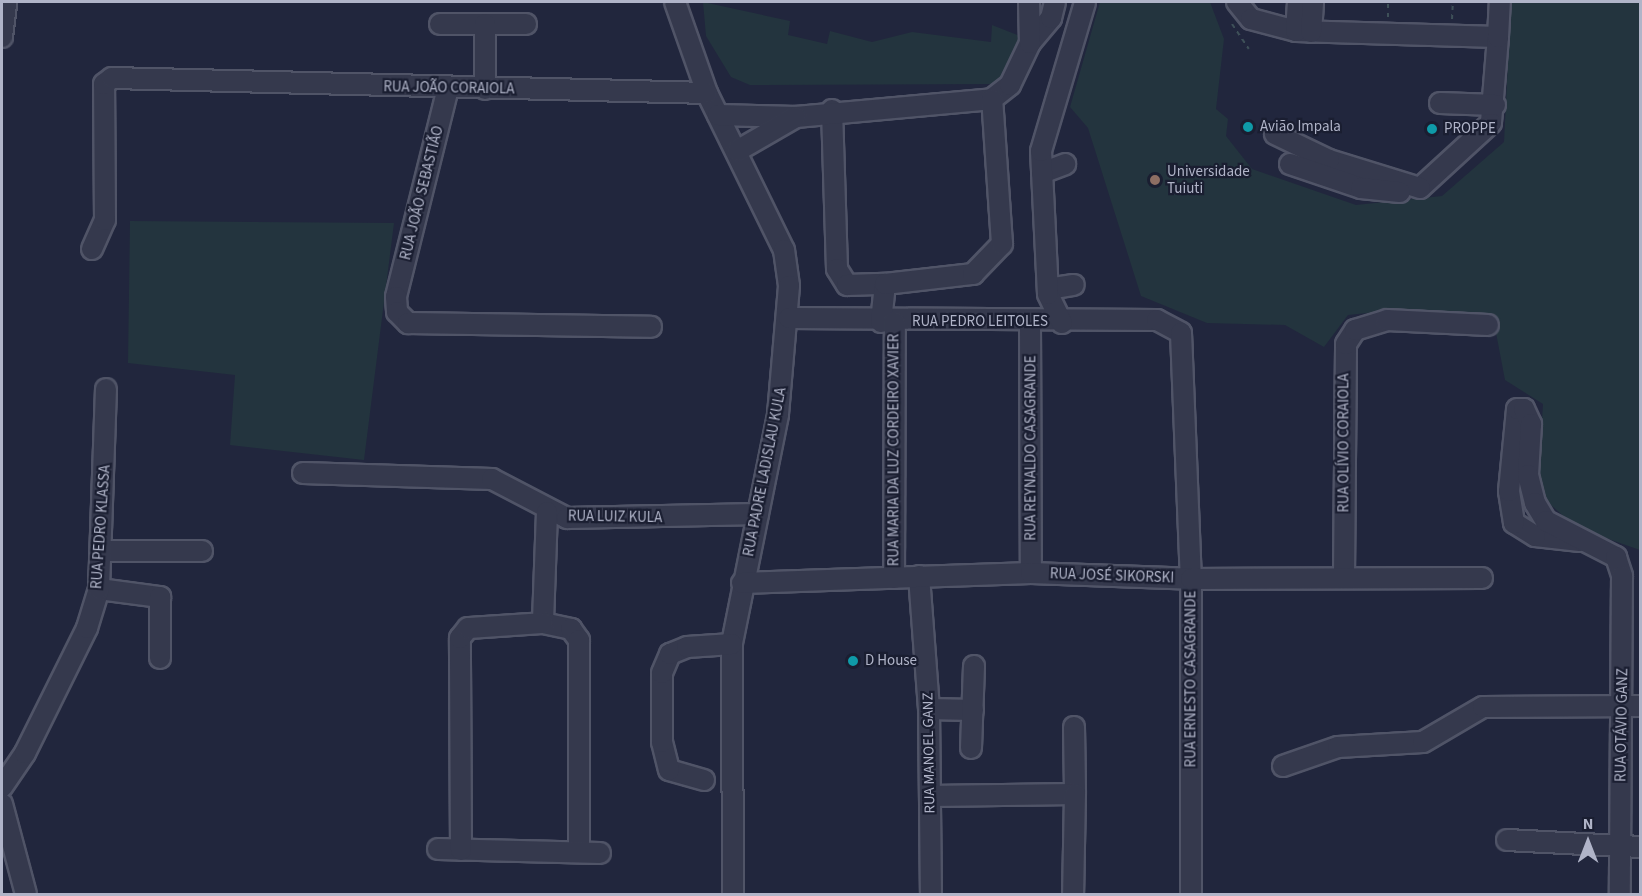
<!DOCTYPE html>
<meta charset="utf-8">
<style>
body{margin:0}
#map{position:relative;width:1642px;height:896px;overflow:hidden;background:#21263d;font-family:"Source Sans 3",sans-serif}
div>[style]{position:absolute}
.green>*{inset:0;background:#23343e}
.path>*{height:2px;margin-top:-1px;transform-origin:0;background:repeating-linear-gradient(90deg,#3e5058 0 4.5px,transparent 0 9px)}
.roads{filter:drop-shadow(2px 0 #505467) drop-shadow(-2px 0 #505467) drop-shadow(0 2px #505467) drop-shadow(0 -2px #505467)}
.minor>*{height:20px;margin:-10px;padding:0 10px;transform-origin:10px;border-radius:10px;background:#35394d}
.dots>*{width:16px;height:16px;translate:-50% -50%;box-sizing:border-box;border:3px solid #1a1e31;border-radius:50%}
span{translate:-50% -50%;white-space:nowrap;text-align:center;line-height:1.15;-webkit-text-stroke:4.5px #1a1e31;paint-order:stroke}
.street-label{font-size:15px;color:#b0b4c8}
.poi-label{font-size:15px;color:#b0b4c8}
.left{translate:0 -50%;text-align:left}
.frame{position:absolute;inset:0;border:3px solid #b0b4c8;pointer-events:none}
.north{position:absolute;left:1558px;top:812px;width:60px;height:60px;-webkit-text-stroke:4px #1a1e31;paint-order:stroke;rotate:0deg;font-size:16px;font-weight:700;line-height:24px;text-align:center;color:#b0b4c8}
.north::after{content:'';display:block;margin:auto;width:21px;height:27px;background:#b0b4c8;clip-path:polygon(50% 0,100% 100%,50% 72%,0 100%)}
</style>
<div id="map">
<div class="green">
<div style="clip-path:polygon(703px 2px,790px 21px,788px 35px,827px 44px,830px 31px,872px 42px,912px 32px,991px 42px,992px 25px,1020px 36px,1016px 59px,996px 84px,750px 85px,731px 77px,706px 36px)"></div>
<div style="clip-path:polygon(1100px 2px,1210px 2px,1224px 39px,1216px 109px,1228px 119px,1226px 136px,1252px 169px,1356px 205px,1442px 196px,1504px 142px,1511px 2px,1640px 2px,1640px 550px,1577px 528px,1543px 498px,1539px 469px,1543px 404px,1505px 380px,1493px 317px,1405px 309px,1348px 315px,1324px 347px,1285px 325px,1207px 323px,1141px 296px,1088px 128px,1070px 107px)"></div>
<div style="clip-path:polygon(130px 221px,394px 223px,364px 460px,230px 445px,235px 375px,128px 363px)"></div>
</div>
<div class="path">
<div style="left:1388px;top:17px;width:15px;rotate:-90deg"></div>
<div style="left:1452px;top:19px;width:17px;rotate:-87deg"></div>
<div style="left:1232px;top:24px;width:30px;rotate:56deg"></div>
</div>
<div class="roads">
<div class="minor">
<div style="left:675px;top:2px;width:96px;rotate:70.6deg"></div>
<div style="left:707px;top:93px;width:175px;rotate:63.9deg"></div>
<div style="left:784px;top:250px;width:36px;rotate:82deg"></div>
<div style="left:789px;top:286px;width:129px;rotate:94.9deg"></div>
<div style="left:778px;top:415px;width:234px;rotate:101.4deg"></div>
<div style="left:732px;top:644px;width:250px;rotate:89.8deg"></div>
<div style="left:1237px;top:2px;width:22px;rotate:51deg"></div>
<div style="left:1251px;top:19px;width:47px;rotate:14.9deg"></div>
<div style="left:1296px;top:31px;width:202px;rotate:1.7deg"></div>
<div style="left:1498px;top:37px;width:86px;rotate:94.7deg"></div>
<div style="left:1491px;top:123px;width:96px;rotate:137.5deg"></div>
<div style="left:1420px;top:188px;width:95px;rotate:-162.9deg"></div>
<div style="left:1329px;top:160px;width:60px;rotate:-154.3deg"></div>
<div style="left:440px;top:24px;width:86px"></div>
<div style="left:485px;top:24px;width:65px;rotate:90deg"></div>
<div style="left:1296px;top:31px;width:29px;rotate:-86deg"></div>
<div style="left:1311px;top:32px;width:30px;rotate:-86deg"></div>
<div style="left:2px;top:37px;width:35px;rotate:-83deg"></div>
<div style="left:1498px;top:37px;width:35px;rotate:-87deg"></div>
<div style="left:1030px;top:43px;width:33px;rotate:-50deg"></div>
<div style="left:1051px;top:18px;width:16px;rotate:-76deg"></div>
<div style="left:448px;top:88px;width:215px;rotate:104deg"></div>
<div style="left:396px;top:297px;width:15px;rotate:86deg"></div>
<div style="left:397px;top:312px;width:16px;rotate:45deg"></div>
<div style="left:408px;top:323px;width:243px;rotate:0.9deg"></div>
<div style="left:1440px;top:103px;width:55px;rotate:2.1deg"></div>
<div style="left:832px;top:110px;width:159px;rotate:88.2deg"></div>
<div style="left:837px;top:269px;width:19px;rotate:58deg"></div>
<div style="left:847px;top:285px;width:38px;rotate:-2deg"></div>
<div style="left:718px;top:115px;width:78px;rotate:1.5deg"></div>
<div style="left:796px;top:117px;width:197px;rotate:-5.2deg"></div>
<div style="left:992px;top:99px;width:23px;rotate:-38deg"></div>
<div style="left:1010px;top:85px;width:47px;rotate:-64.5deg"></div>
<div style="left:1030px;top:43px;width:41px;rotate:-91.4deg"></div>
<div style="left:737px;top:151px;width:68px;rotate:-30deg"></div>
<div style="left:1290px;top:164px;width:75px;rotate:18.7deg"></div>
<div style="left:1361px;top:188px;width:39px;rotate:6deg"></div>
<div style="left:1042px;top:173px;width:25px;rotate:-21deg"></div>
<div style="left:92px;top:249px;width:32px;rotate:-66deg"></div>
<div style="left:105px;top:220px;width:136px;rotate:-90.4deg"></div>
<div style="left:104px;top:84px;width:10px;rotate:-37deg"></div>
<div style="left:112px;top:78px;width:595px;rotate:1.44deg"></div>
<div style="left:1048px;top:289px;width:26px;rotate:-9deg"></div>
<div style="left:789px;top:318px;width:368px;rotate:0.3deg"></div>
<div style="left:1157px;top:320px;width:27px;rotate:28deg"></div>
<div style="left:1181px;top:333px;width:246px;rotate:87.7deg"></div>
<div style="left:1191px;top:579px;width:315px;rotate:90deg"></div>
<div style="left:881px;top:322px;width:38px;rotate:-84deg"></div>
<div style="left:885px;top:284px;width:89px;rotate:-6.5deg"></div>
<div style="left:973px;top:274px;width:42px;rotate:-46deg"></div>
<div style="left:1002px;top:244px;width:145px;rotate:-93.9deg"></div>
<div style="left:1030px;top:322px;width:251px;rotate:89.8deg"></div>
<div style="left:1062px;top:323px;width:32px;rotate:-116deg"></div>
<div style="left:1048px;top:294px;width:143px;rotate:-92.8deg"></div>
<div style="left:1041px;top:151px;width:155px;rotate:-73.5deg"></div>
<div style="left:303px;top:473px;width:189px;rotate:1.8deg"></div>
<div style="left:492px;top:479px;width:85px;rotate:27.5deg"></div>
<div style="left:567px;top:518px;width:191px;rotate:-1.2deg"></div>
<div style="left:547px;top:512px;width:111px;rotate:92.1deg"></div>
<div style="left:543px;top:623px;width:29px;rotate:12deg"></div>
<div style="left:571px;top:629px;width:14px;rotate:54deg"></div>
<div style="left:579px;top:640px;width:212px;rotate:90deg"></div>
<div style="left:1580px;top:541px;width:45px;rotate:-173.7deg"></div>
<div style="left:1535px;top:536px;width:25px;rotate:-148deg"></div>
<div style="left:1514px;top:523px;width:32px;rotate:-99deg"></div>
<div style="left:1509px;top:491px;width:82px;rotate:-84.4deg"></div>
<div style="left:1517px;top:409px;width:7px"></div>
<div style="left:1524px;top:409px;width:17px;rotate:65deg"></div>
<div style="left:1531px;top:424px;width:51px;rotate:93.4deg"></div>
<div style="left:1528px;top:475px;width:29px;rotate:76deg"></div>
<div style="left:1535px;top:503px;width:21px;rotate:59deg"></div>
<div style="left:1546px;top:521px;width:79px;rotate:27.2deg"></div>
<div style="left:1616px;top:557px;width:20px;rotate:72deg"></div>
<div style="left:1622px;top:576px;width:318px;rotate:90.4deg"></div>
<div style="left:102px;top:551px;width:100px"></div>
<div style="left:919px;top:576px;width:133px;rotate:85.7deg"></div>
<div style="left:929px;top:709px;width:185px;rotate:89.4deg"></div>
<div style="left:1344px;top:577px;width:233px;rotate:-89.5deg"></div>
<div style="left:1346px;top:344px;width:17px;rotate:-57deg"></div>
<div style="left:1355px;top:330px;width:34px;rotate:-17deg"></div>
<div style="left:1387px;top:320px;width:101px;rotate:2.8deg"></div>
<div style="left:894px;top:578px;width:256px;rotate:-89.8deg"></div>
<div style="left:742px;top:583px;width:289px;rotate:-2deg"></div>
<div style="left:1031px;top:573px;width:160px;rotate:2.1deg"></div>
<div style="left:1191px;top:579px;width:291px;rotate:-0.2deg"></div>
<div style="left:99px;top:589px;width:62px;rotate:7.5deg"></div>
<div style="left:160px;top:597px;width:61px;rotate:90deg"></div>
<div style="left:929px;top:709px;width:44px;rotate:1.3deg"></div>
<div style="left:1074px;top:727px;width:67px;rotate:89.1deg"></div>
<div style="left:971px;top:748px;width:82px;rotate:-87.9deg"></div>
<div style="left:1283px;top:766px;width:58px;rotate:-19.1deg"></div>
<div style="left:1338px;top:747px;width:85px;rotate:-3.4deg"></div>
<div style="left:1423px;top:742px;width:69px;rotate:-30.3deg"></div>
<div style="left:1483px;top:707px;width:157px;rotate:-0.4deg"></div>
<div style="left:704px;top:780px;width:36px;rotate:-164deg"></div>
<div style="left:669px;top:770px;width:29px;rotate:-104deg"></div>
<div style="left:662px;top:742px;width:69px;rotate:-90deg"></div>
<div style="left:662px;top:673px;width:21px;rotate:-67deg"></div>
<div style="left:670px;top:654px;width:18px;rotate:-22deg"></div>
<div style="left:687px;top:647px;width:45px;rotate:-3.8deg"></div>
<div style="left:2px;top:787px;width:41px;rotate:-55.9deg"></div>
<div style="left:25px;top:753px;width:140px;rotate:-63.6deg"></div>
<div style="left:87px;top:628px;width:41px;rotate:-72.9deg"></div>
<div style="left:99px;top:589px;width:200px;rotate:-88deg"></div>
<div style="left:930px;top:796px;width:145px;rotate:-0.8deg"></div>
<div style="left:1075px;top:794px;width:100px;rotate:91.1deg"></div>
<div style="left:2px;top:804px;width:93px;rotate:75.1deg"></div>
<div style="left:1507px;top:840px;width:133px;rotate:3deg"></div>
<div style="left:438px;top:849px;width:162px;rotate:1.4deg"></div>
<div style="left:461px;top:850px;width:212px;rotate:-90.3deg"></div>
<div style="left:460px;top:638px;width:13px;rotate:-51deg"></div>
<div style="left:468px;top:628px;width:75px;rotate:-3.8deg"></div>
</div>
</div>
<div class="dots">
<div style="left:1248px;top:127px;background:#0f9aa8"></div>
<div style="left:1432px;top:129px;background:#0f9aa8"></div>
<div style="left:1155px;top:180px;background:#8d6e63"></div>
<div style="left:853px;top:661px;background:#0f9aa8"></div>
</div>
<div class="street-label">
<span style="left:449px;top:88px;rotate:1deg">RUA JOÃO CORAIOLA</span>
<span style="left:422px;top:193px;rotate:-76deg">RUA JOÃO SEBASTIÃO</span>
<span style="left:980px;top:322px">RUA PEDRO LEITOLES</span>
<span style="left:1344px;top:443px;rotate:-90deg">RUA OLÍVIO CORAIOLA</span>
<span style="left:1031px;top:448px;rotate:-90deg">RUA REYNALDO CASAGRANDE</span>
<span style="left:894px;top:450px;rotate:-90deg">RUA MARIA DA LUZ CORDEIRO XAVIER</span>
<span style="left:765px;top:472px;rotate:-79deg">RUA PADRE LADISLAU KULA</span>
<span style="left:615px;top:517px;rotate:1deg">RUA LUIZ KULA</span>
<span style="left:101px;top:527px;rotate:-86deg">RUA PEDRO KLASSA</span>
<span style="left:1112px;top:576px;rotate:2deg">RUA JOSÉ SIKORSKI</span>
<span style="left:1191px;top:679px;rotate:-90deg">RUA ERNESTO CASAGRANDE</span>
<span style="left:1622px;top:725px;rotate:-89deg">RUA OTÁVIO GANZ</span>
<span style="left:929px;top:753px;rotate:-91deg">RUA MANOEL GANZ</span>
</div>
<div class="poi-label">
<span class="left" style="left:1260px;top:127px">Avião Impala</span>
<span class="left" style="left:1444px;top:129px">PROPPE</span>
<span class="left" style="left:1167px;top:180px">Universidade<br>Tuiuti</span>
<span class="left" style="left:865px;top:661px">D House</span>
</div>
<div class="frame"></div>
<div class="north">N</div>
</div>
